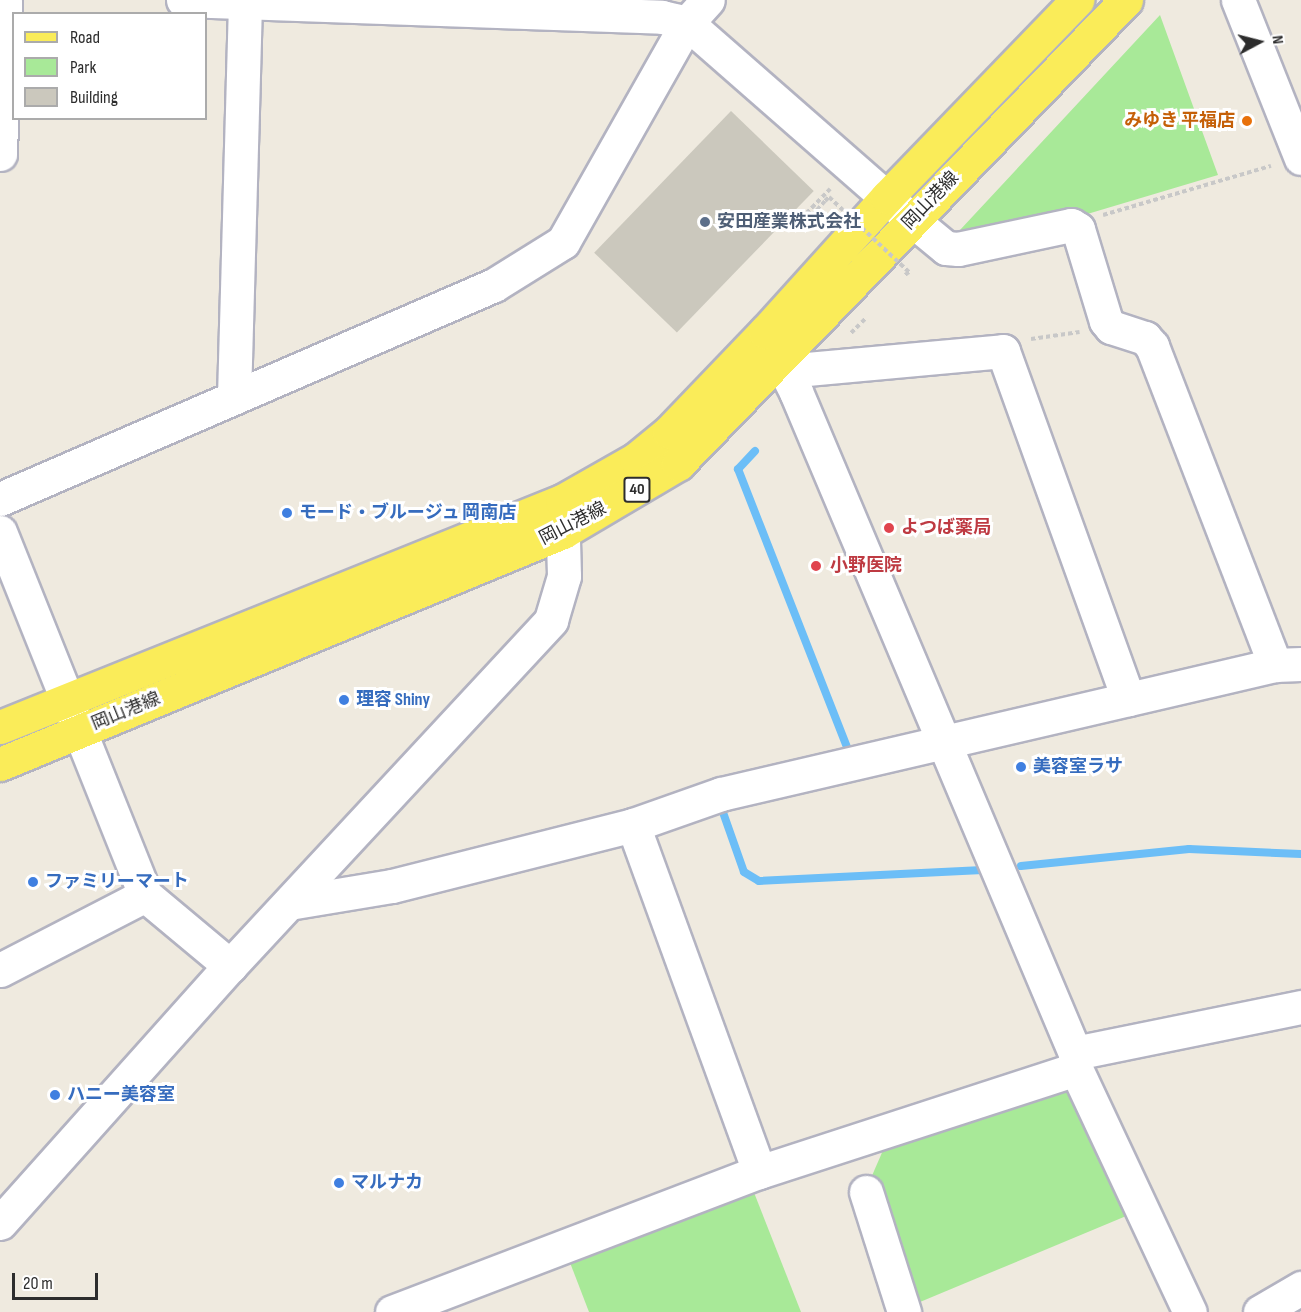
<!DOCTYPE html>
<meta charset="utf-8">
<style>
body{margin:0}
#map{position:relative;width:1301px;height:1312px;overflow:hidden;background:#efeadf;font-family:"Sofia Sans Condensed","Noto Sans JP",sans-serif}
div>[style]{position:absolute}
.green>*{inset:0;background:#a8e998}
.stream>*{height:8px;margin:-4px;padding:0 4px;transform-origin:4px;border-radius:4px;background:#6cbef7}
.building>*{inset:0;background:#cbc8bd;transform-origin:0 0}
.path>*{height:4px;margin-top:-2px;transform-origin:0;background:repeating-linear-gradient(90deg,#c8c8c8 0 4.5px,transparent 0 7.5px)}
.roads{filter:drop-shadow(2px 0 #b3b3c1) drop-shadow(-2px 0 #b3b3c1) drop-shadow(0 2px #b3b3c1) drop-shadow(0 -2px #b3b3c1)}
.street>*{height:33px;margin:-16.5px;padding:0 16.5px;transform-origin:16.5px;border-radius:16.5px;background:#fff}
.secondary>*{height:33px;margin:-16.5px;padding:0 16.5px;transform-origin:16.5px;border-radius:16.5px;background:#fff}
.primary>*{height:33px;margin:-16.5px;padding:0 16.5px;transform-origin:16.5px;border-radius:16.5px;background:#faec59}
.path-bridge>*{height:4px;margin-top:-2px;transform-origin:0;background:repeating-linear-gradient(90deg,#c8c8c8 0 4.5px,transparent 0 7.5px)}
.dots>*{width:16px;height:16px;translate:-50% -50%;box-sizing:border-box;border:3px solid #fff;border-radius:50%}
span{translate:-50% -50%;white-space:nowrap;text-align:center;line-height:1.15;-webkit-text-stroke:6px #fff;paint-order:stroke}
.shield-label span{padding:2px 4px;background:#fff;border:2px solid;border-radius:4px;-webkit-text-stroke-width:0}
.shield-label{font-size:16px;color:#2d2d2d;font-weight:700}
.food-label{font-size:18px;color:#c56008;font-weight:700}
.right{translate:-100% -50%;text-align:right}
.street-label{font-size:18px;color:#2d2d2d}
.service-label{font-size:18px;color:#4e5e75;font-weight:700}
.left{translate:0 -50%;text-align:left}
.shop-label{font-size:18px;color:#366cbe;font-weight:700}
.health-label{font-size:18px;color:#be3a42;font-weight:700}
.legend{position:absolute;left:12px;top:12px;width:195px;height:108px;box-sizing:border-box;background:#fff;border:2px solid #ababab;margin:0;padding:8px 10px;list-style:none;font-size:18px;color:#2d2d2d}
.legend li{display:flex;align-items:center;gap:12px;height:30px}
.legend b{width:30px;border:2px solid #ababab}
.north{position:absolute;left:1229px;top:12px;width:60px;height:60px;-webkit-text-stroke:4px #fff;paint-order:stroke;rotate:83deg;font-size:16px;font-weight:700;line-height:24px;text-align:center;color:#2d2d2d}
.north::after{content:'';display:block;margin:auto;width:21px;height:27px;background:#2d2d2d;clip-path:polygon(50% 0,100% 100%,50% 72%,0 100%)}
.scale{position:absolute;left:12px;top:1273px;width:86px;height:27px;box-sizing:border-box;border:3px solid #2d2d2d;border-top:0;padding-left:8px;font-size:18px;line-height:21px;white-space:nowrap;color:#2d2d2d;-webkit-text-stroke:4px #fff;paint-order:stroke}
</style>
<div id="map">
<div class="green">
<div style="clip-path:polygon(1160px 15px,1218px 175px,1084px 215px,1081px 210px,968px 237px,960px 230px)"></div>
<div style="clip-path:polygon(1065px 1090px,1073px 1091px,1131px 1214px,908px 1307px,871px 1178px,884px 1148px)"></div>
<div style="clip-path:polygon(753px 1190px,801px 1312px,589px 1312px,569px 1260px)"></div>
</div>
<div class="stream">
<div style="left:755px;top:451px;width:25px;rotate:133deg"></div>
<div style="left:738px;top:469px;width:304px;rotate:68.6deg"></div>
<div style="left:849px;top:752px;width:4px;rotate:-14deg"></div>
<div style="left:719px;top:801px;width:75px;rotate:70.6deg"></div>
<div style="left:744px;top:872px;width:17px;rotate:31deg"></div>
<div style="left:759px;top:881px;width:224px;rotate:-2.8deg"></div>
<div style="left:1021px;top:866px;width:169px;rotate:-5.8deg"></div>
<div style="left:1189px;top:849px;width:112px;rotate:2.6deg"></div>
</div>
<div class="building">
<div style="left:731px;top:111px;width:115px;height:197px;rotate:44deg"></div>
</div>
<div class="path">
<div style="left:825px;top:201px;width:36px;rotate:132deg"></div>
<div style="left:801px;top:228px;width:6px;rotate:-141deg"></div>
<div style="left:796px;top:224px;width:49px;rotate:-45.8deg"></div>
<div style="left:1103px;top:215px;width:175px;rotate:-16.3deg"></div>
<div style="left:851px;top:333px;width:20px;rotate:-45deg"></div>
<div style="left:1031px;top:339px;width:49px;rotate:-8.1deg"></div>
</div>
<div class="roads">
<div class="street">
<div style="left:1238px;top:0;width:170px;rotate:68.3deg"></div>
<div style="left:0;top:154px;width:154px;rotate:-88.1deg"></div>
<div style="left:912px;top:220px;width:44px;rotate:39.5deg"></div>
<div style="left:946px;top:248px;width:12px;rotate:5deg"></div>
<div style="left:958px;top:249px;width:116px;rotate:-12deg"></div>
<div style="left:1071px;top:225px;width:8px;rotate:30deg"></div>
<div style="left:1078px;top:229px;width:96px;rotate:73.1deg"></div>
<div style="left:1106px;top:321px;width:8px;rotate:50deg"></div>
<div style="left:1111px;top:327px;width:36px;rotate:18deg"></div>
<div style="left:1145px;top:338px;width:11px;rotate:49deg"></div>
<div style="left:1152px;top:346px;width:342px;rotate:68.9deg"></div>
<div style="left:767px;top:335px;width:64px;rotate:63deg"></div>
<div style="left:796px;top:392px;width:717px;rotate:67.12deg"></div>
<div style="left:1075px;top:1053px;width:16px;rotate:86deg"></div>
<div style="left:1076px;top:1069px;width:268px;rotate:64.9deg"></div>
<div style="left:785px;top:371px;width:219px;rotate:-5.2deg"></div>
<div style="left:1003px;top:351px;width:370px;rotate:70.2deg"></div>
<div style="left:234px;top:397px;width:397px;rotate:-88.4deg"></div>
<div style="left:0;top:499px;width:538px;rotate:-23.42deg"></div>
<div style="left:494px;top:285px;width:81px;rotate:-31.9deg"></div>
<div style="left:563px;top:242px;width:252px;rotate:-60.5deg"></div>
<div style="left:687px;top:23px;width:31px;rotate:-48deg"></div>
<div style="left:0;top:532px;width:391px;rotate:68.2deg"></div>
<div style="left:145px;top:895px;width:111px;rotate:39.9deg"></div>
<div style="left:633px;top:825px;width:369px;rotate:70deg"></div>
<div style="left:289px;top:903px;width:104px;rotate:-9.4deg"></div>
<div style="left:392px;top:886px;width:249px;rotate:-14.2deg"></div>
<div style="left:633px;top:825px;width:93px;rotate:-19.4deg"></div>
<div style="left:721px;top:794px;width:569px;rotate:-13.11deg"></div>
<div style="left:1275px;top:665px;width:26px;rotate:-2deg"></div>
<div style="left:0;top:970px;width:163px;rotate:-27.3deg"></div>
<div style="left:1075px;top:1053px;width:231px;rotate:-11.5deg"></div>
<div style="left:866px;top:1192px;width:126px;rotate:72.4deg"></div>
<div style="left:392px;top:1312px;width:393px;rotate:-20.9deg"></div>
<div style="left:759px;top:1172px;width:333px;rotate:-18deg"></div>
<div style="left:1260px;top:1312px;width:48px;rotate:-30.3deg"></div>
</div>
<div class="secondary">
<div style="left:183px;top:0;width:479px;rotate:2deg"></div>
<div style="left:662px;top:17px;width:26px;rotate:13deg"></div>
<div style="left:687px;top:23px;width:299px;rotate:41.2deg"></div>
<div style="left:0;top:1223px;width:345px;rotate:-48.2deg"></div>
<div style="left:230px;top:966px;width:472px;rotate:-47.1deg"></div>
<div style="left:551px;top:620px;width:46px;rotate:-73.5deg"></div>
<div style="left:564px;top:576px;width:70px;rotate:-91.6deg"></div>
</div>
<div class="primary">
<div style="left:0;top:727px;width:606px;rotate:-21.91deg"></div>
<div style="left:562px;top:501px;width:85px;rotate:-29.6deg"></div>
<div style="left:636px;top:459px;width:43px;rotate:-39.3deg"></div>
<div style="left:669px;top:432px;width:139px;rotate:-46.2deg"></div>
<div style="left:765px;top:332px;width:182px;rotate:-47.9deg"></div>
<div style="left:887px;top:197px;width:274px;rotate:-46deg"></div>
<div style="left:0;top:764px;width:609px;rotate:-22.4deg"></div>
<div style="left:563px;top:532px;width:134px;rotate:-30.6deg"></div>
<div style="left:678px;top:464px;width:645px;rotate:-46.01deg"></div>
</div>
</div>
<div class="path-bridge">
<div style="left:825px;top:201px;width:6px;rotate:-45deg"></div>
<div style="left:829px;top:197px;width:110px;rotate:43.2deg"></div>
<div style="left:909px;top:272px;width:5px;rotate:143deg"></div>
</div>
<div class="dots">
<div style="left:1247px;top:121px;background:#e8710a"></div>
<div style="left:705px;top:222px;background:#5c6f8a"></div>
<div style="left:287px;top:513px;background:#3f7fe0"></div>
<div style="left:889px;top:528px;background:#e0444e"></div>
<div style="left:816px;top:566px;background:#e0444e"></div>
<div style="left:344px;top:700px;background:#3f7fe0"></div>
<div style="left:1021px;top:767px;background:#3f7fe0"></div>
<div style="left:33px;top:882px;background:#3f7fe0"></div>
<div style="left:55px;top:1095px;background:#3f7fe0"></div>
<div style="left:339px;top:1183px;background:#3f7fe0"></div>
</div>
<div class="shield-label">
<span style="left:637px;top:490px">40</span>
</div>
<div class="food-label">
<span class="right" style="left:1235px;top:121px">みゆき 平福店</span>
</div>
<div class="street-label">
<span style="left:931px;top:201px;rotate:-46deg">岡山港線</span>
<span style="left:573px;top:524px;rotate:-27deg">岡山港線</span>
<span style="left:126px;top:712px;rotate:-22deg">岡山港線</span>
</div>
<div class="service-label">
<span class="left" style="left:717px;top:222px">安田産業株式会社</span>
</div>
<div class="shop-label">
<span class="left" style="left:299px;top:513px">モード・ブルージュ 岡南店</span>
<span class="left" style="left:356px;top:700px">理容 Shiny</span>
<span class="left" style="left:1033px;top:767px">美容室ラサ</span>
<span class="left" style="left:45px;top:882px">ファミリーマート</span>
<span class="left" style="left:67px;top:1095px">ハニー美容室</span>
<span class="left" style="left:351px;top:1183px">マルナカ</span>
</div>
<div class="health-label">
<span class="left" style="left:901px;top:528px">よつば薬局</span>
<span class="left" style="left:830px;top:566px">小野医院</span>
</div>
<ul class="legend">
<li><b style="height:8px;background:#faec59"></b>Road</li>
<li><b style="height:16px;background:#a8e998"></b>Park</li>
<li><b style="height:16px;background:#cbc8bd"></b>Building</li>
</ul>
<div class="north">N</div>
<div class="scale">20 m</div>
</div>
